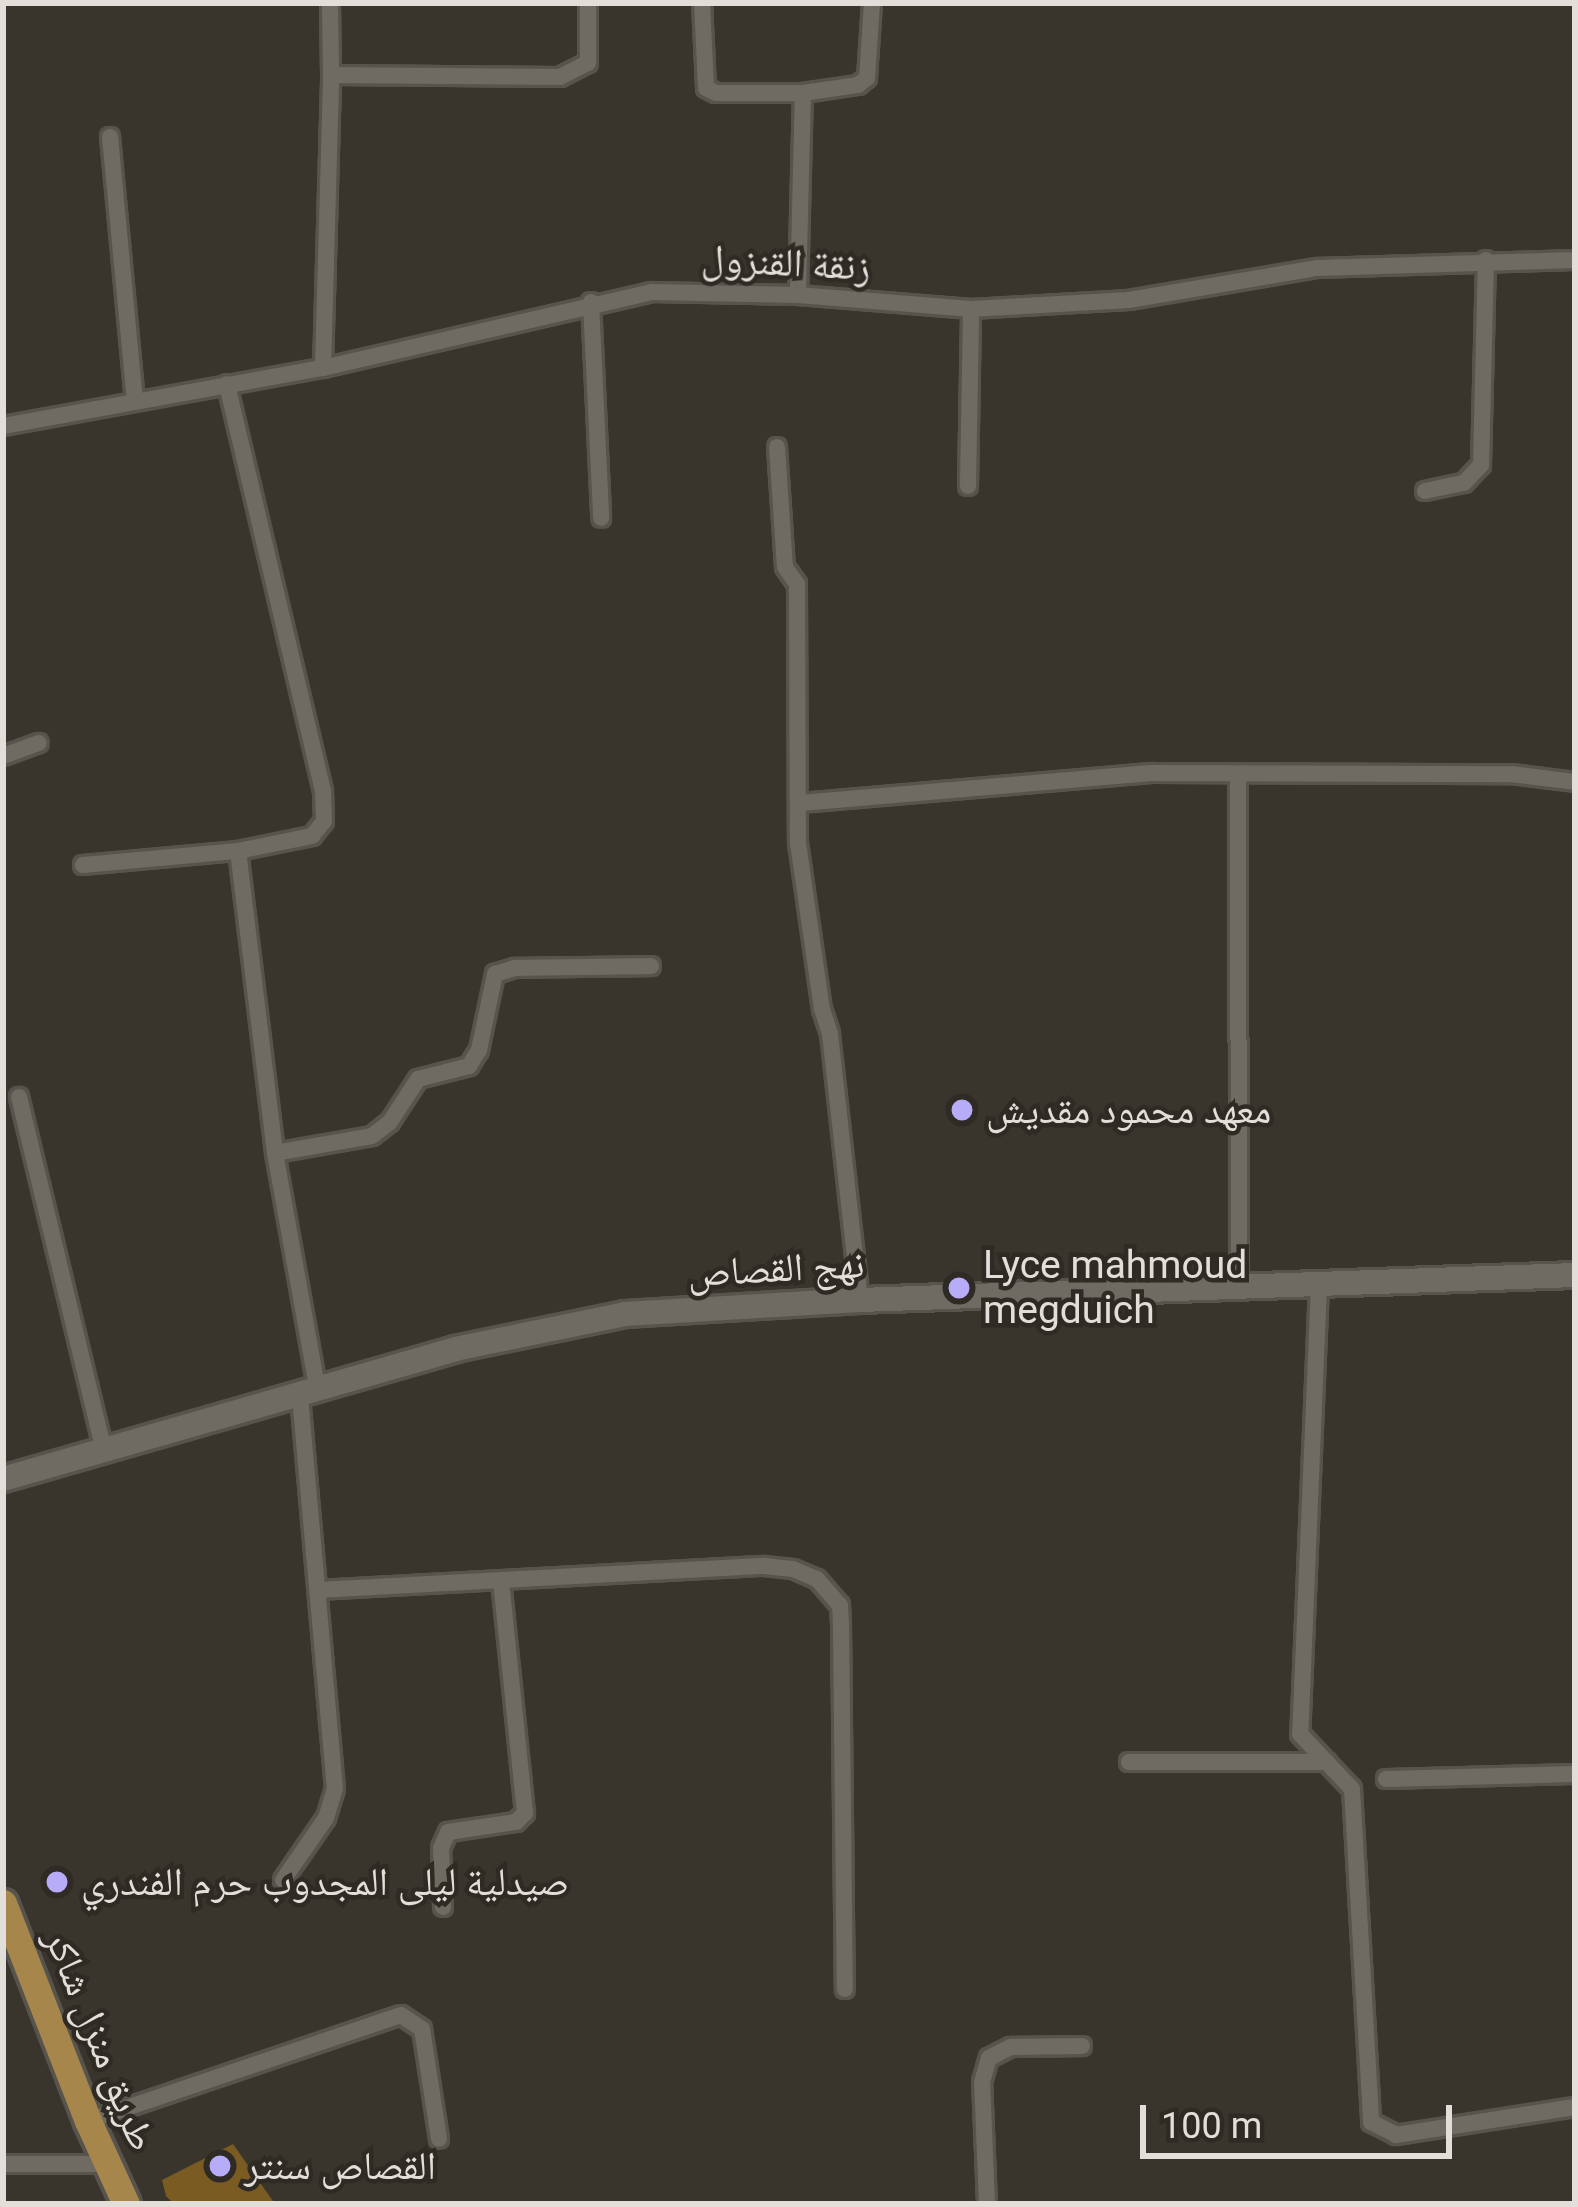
<!DOCTYPE html>
<meta charset="utf-8">
<style>
body{margin:0}
#map{position:relative;width:1578px;height:2207px;overflow:hidden;background:#39352d;font-family:Roboto,"Noto Naskh Arabic",sans-serif}
div>[style]{position:absolute}
.building>*{inset:0;background:#7a5b21}
.roads{filter:drop-shadow(3px 0 #57534d) drop-shadow(-3px 0 #57534d) drop-shadow(0 3px #57534d) drop-shadow(0 -3px #57534d)}
.street>*{height:16px;margin:-8px;padding:0 8px;transform-origin:8px;border-radius:8px;background:#6f6a62}
.secondary>*{height:24px;margin:-12px;padding:0 12px;transform-origin:12px;border-radius:12px;background:#6f6a62}
.primary>*{height:27px;margin:-13.5px;padding:0 13.5px;transform-origin:13.5px;border-radius:13.5px;background:#a6864a}
.dots>*{width:33px;height:33px;translate:-50% -50%;box-sizing:border-box;border:6px solid #2f2b24;border-radius:50%}
span{translate:-50% -50%;white-space:nowrap;text-align:center;line-height:1.15;-webkit-text-stroke:9px #2f2b24;paint-order:stroke}
.street-label{font-size:39px;color:#e2dfdb}
.poi-label{font-size:39px;color:#e2dfdb}
.left{translate:0 -50%;text-align:left}
.frame{position:absolute;inset:0;border:6px solid #e2dfdb;pointer-events:none}
.scale{position:absolute;left:1140px;top:2105px;width:312px;height:54px;box-sizing:border-box;border:6px solid #e2dfdb;border-top:0;padding-left:15px;font-size:36px;line-height:42px;white-space:nowrap;color:#e2dfdb;-webkit-text-stroke:9px #2f2b24;paint-order:stroke}
</style>
<div id="map">
<div class="building">
<div style="clip-path:polygon(233px 2144px,275px 2204px,174px 2204px,166px 2196px,162px 2180px)"></div>
</div>
<div class="roads">
<div class="street">
<div style="left:330px;top:3px;width:72px;rotate:89.2deg"></div>
<div style="left:331px;top:75px;width:229px;rotate:0.5deg"></div>
<div style="left:560px;top:77px;width:31px;rotate:-27deg"></div>
<div style="left:588px;top:63px;width:60px;rotate:-90deg"></div>
<div style="left:702px;top:3px;width:85px;rotate:87.3deg"></div>
<div style="left:706px;top:88px;width:11px;rotate:27deg"></div>
<div style="left:716px;top:93px;width:87px"></div>
<div style="left:110px;top:137px;width:264px;rotate:84.6deg"></div>
<div style="left:798px;top:295px;width:202px;rotate:-88.6deg"></div>
<div style="left:803px;top:93px;width:56px;rotate:-8.3deg"></div>
<div style="left:858px;top:85px;width:11px;rotate:-38deg"></div>
<div style="left:867px;top:78px;width:75px;rotate:-86.2deg"></div>
<div style="left:591px;top:302px;width:216px;rotate:87.3deg"></div>
<div style="left:323px;top:368px;width:293px;rotate:-88.4deg"></div>
<div style="left:3px;top:426px;width:325px;rotate:-10.3deg"></div>
<div style="left:323px;top:368px;width:337px;rotate:-13deg"></div>
<div style="left:651px;top:292px;width:147px;rotate:1.2deg"></div>
<div style="left:798px;top:295px;width:174px;rotate:4.6deg"></div>
<div style="left:971px;top:309px;width:158px;rotate:-3.3deg"></div>
<div style="left:1129px;top:300px;width:191px;rotate:-9.7deg"></div>
<div style="left:1317px;top:268px;width:258px;rotate:-1.8deg"></div>
<div style="left:777px;top:447px;width:120px;rotate:86.2deg"></div>
<div style="left:785px;top:567px;width:21px;rotate:55deg"></div>
<div style="left:797px;top:584px;width:259px;rotate:89.8deg"></div>
<div style="left:798px;top:843px;width:168px;rotate:81.8deg"></div>
<div style="left:822px;top:1009px;width:26px;rotate:72deg"></div>
<div style="left:830px;top:1034px;width:268px;rotate:83.6deg"></div>
<div style="left:968px;top:486px;width:177px;rotate:-89deg"></div>
<div style="left:1425px;top:491px;width:40px;rotate:-12deg"></div>
<div style="left:1464px;top:483px;width:25px;rotate:-47deg"></div>
<div style="left:1481px;top:465px;width:205px;rotate:-88.6deg"></div>
<div style="left:3px;top:756px;width:38px;rotate:-20deg"></div>
<div style="left:1238px;top:775px;width:515px;rotate:89.89deg"></div>
<div style="left:800px;top:803px;width:353px;rotate:-4.9deg"></div>
<div style="left:1152px;top:773px;width:359px;rotate:0.2deg"></div>
<div style="left:1511px;top:774px;width:64px;rotate:7.1deg"></div>
<div style="left:238px;top:851px;width:304px;rotate:83deg"></div>
<div style="left:275px;top:1153px;width:242px;rotate:79.8deg"></div>
<div style="left:83px;top:865px;width:156px;rotate:-5.2deg"></div>
<div style="left:238px;top:851px;width:76px;rotate:-11.5deg"></div>
<div style="left:312px;top:836px;width:19px;rotate:-51deg"></div>
<div style="left:324px;top:821px;width:30px;rotate:-92deg"></div>
<div style="left:323px;top:791px;width:418px;rotate:-103.3deg"></div>
<div style="left:19px;top:1097px;width:363px;rotate:76.5deg"></div>
<div style="left:275px;top:1153px;width:98px;rotate:-9.9deg"></div>
<div style="left:372px;top:1136px;width:23px;rotate:-38deg"></div>
<div style="left:390px;top:1122px;width:51px;rotate:-56.9deg"></div>
<div style="left:418px;top:1079px;width:53px;rotate:-14.3deg"></div>
<div style="left:469px;top:1066px;width:19px;rotate:-58deg"></div>
<div style="left:479px;top:1050px;width:78px;rotate:-78.1deg"></div>
<div style="left:495px;top:974px;width:21px;rotate:-17deg"></div>
<div style="left:515px;top:968px;width:136px;rotate:-0.8deg"></div>
<div style="left:1319px;top:1286px;width:448px;rotate:92.4deg"></div>
<div style="left:1300px;top:1734px;width:76px;rotate:46.6deg"></div>
<div style="left:1352px;top:1789px;width:334px;rotate:86.7deg"></div>
<div style="left:1371px;top:2122px;width:28px;rotate:27deg"></div>
<div style="left:1396px;top:2135px;width:181px;rotate:-8.9deg"></div>
<div style="left:318px;top:1590px;width:447px;rotate:-3.1deg"></div>
<div style="left:764px;top:1566px;width:29px;rotate:6deg"></div>
<div style="left:793px;top:1569px;width:26px;rotate:23deg"></div>
<div style="left:817px;top:1579px;width:35px;rotate:49deg"></div>
<div style="left:840px;top:1605px;width:19px;rotate:87deg"></div>
<div style="left:841px;top:1624px;width:365px;rotate:89.4deg"></div>
<div style="left:1129px;top:1762px;width:198px"></div>
<div style="left:1386px;top:1779px;width:189px;rotate:-1.5deg"></div>
<div style="left:283px;top:1880px;width:75px;rotate:-55.3deg"></div>
<div style="left:326px;top:1818px;width:30px;rotate:-73deg"></div>
<div style="left:335px;top:1789px;width:396px;rotate:-95.1deg"></div>
<div style="left:443px;top:1907px;width:59px;rotate:-91.9deg"></div>
<div style="left:441px;top:1848px;width:17px;rotate:-66deg"></div>
<div style="left:448px;top:1832px;width:69px;rotate:-8.4deg"></div>
<div style="left:516px;top:1822px;width:13px;rotate:-45deg"></div>
<div style="left:525px;top:1813px;width:232px;rotate:-95.9deg"></div>
<div style="left:88px;top:2121px;width:330px;rotate:-18.7deg"></div>
<div style="left:401px;top:2015px;width:25px;rotate:34deg"></div>
<div style="left:422px;top:2029px;width:111px;rotate:81.2deg"></div>
<div style="left:3px;top:2164px;width:102px"></div>
<div style="left:987px;top:2204px;width:122px;rotate:-92.3deg"></div>
<div style="left:982px;top:2082px;width:25px;rotate:-74deg"></div>
<div style="left:989px;top:2058px;width:25px;rotate:-27deg"></div>
<div style="left:1011px;top:2047px;width:71px;rotate:-0.8deg"></div>
</div>
<div class="secondary">
<div style="left:3px;top:1479px;width:470px;rotate:-16deg"></div>
<div style="left:455px;top:1349px;width:174px;rotate:-11.6deg"></div>
<div style="left:625px;top:1314px;width:235px;rotate:-3.4deg"></div>
<div style="left:860px;top:1300px;width:715px;rotate:-2deg"></div>
</div>
<div class="primary">
<div style="left:3px;top:1903px;width:234px;rotate:68.7deg"></div>
<div style="left:88px;top:2121px;width:91px;rotate:65.4deg"></div>
</div>
</div>
<div class="dots">
<div style="left:962px;top:1110px;background:#b6acf8"></div>
<div style="left:959px;top:1288px;background:#b6acf8"></div>
<div style="left:57px;top:1882px;background:#b6acf8"></div>
<div style="left:220px;top:2166px;background:#b6acf8"></div>
</div>
<div class="street-label">
<span style="left:786px;top:263px;rotate:3deg">زنقة القنزول</span>
<span style="left:776px;top:1269px;rotate:-3deg">نهج القصاص</span>
<span style="left:100px;top:2040px;rotate:68deg">طريق منزل شاكر</span>
</div>
<div class="poi-label">
<span class="left" style="left:986px;top:1110px">معهد محمود مقديش</span>
<span class="left" style="left:983px;top:1288px">Lyce mahmoud<br>megduich</span>
<span class="left" style="left:81px;top:1882px">صيدلية ليلى المجدوب حرم الفندري</span>
<span class="left" style="left:244px;top:2166px">القصاص سنتر</span>
</div>
<div class="frame"></div>
<div class="scale">100 m</div>
</div>
